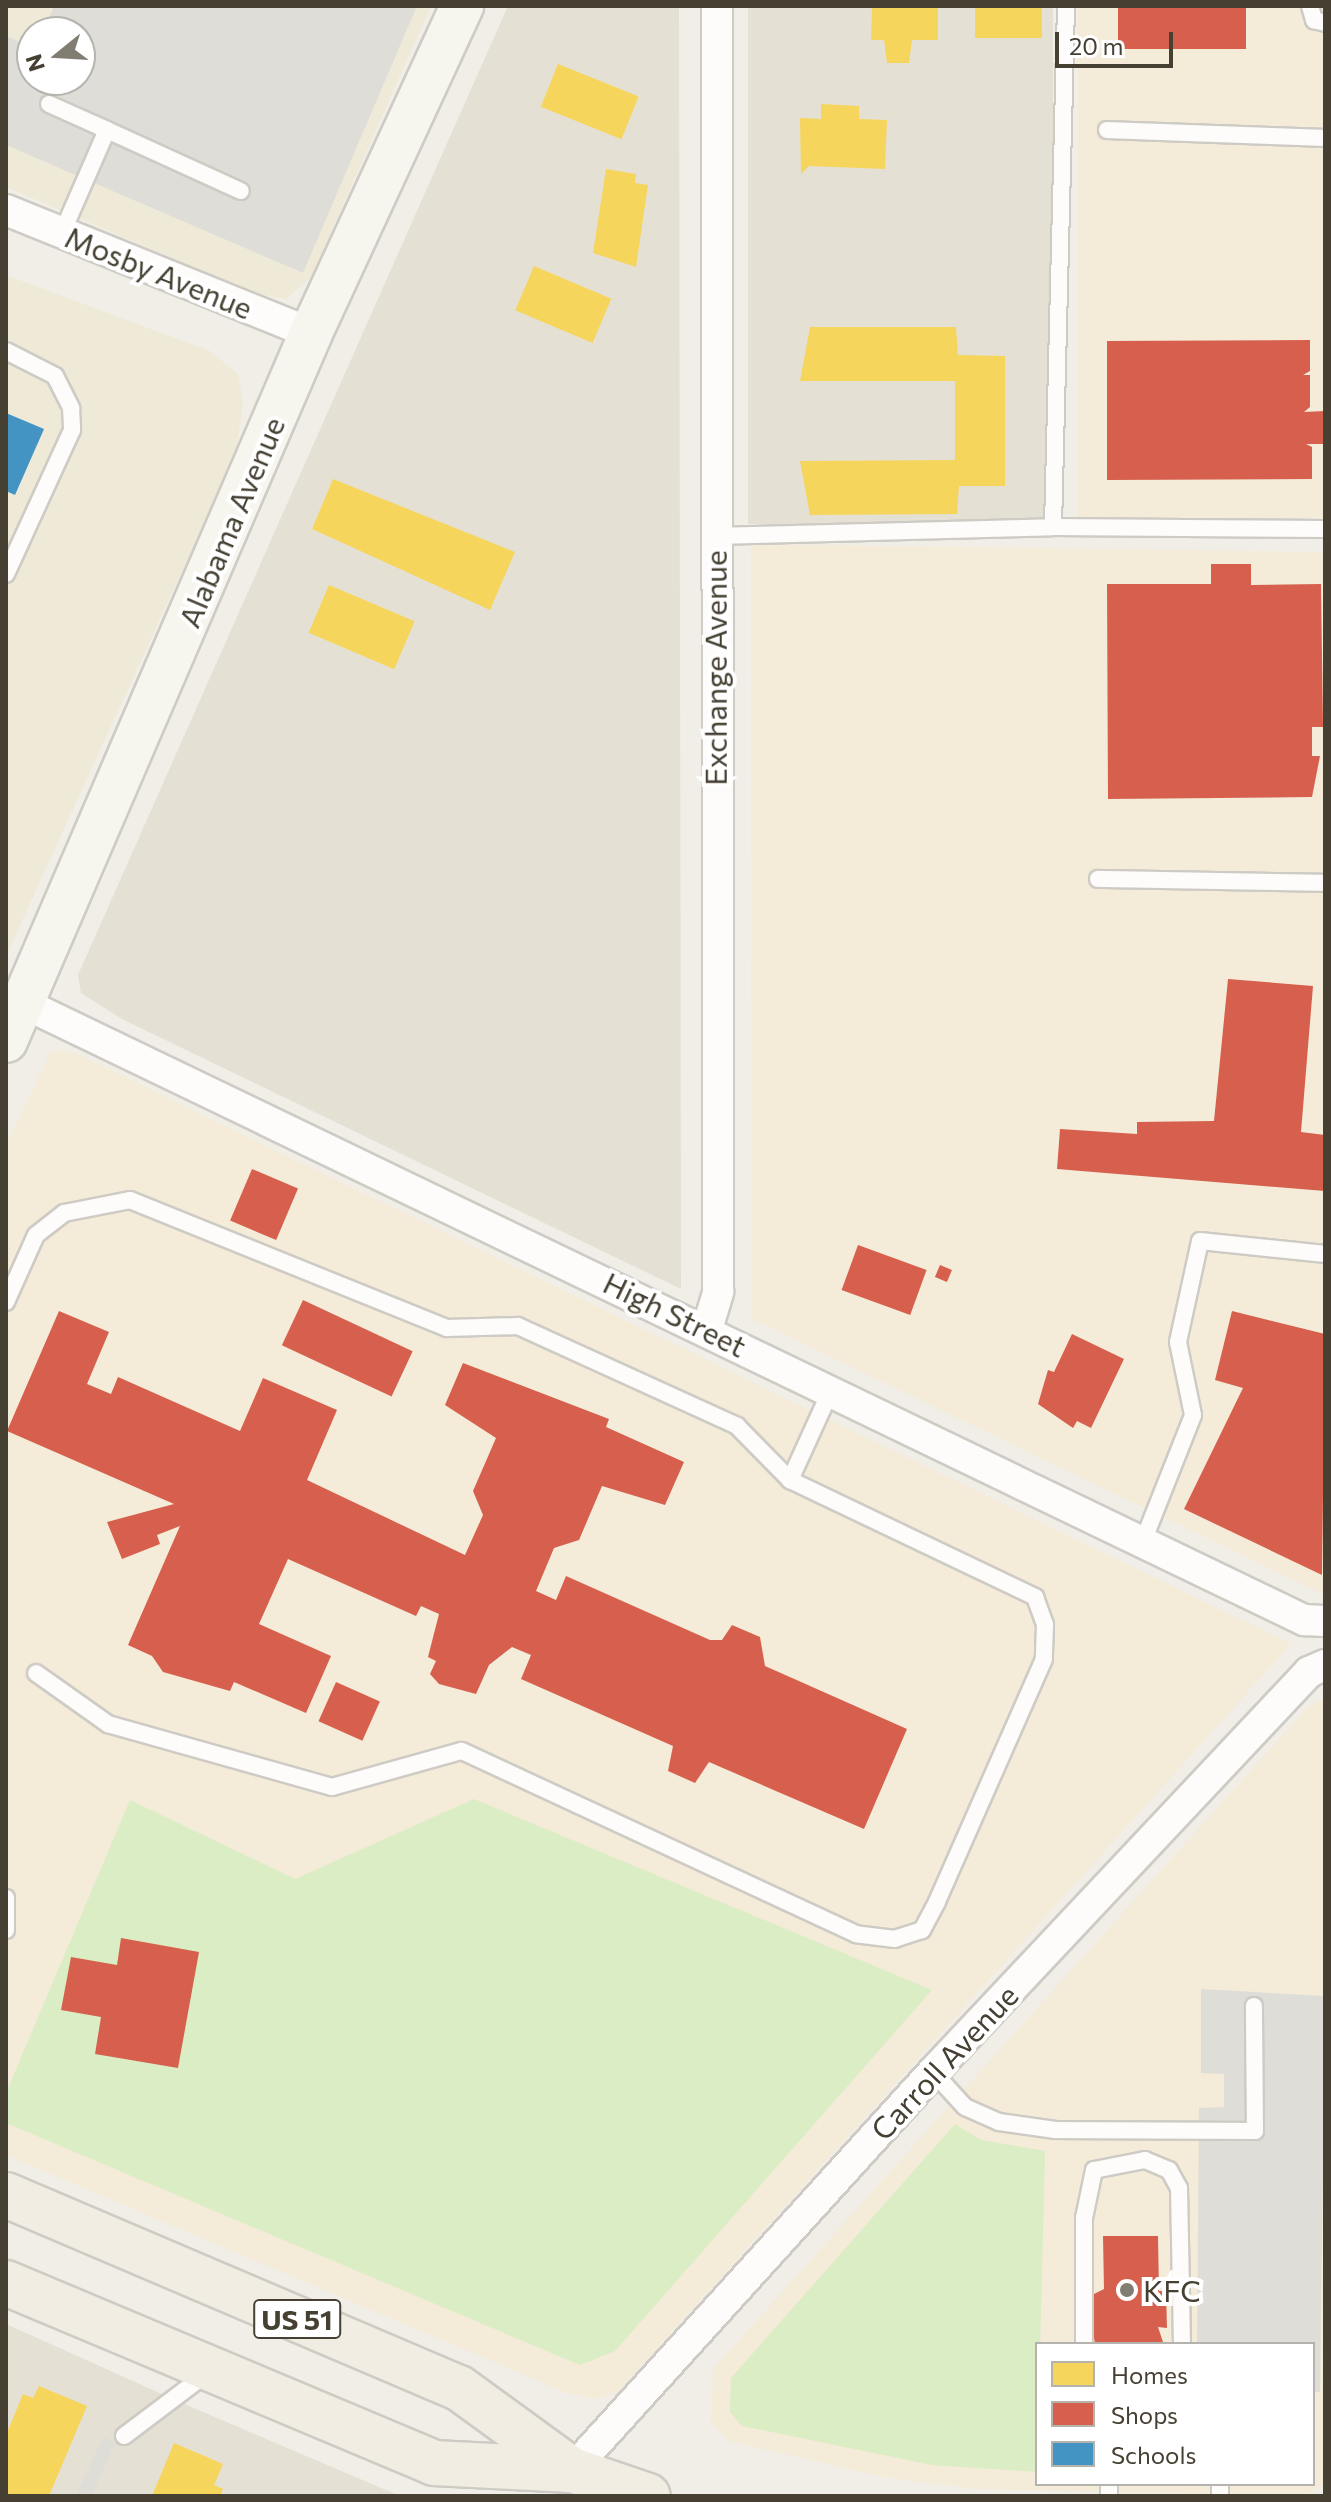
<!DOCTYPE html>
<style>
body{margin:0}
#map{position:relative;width:1331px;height:2502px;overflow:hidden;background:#f0eee7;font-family:Commissioner,sans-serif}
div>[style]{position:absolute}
.residential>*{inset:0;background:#e5e0d4;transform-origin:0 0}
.commercial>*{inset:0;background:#f4ebd8;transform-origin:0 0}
.education>*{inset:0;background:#efead8}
.green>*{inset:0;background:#dbedc4}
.parking>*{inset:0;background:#dfddd7;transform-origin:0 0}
.homes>*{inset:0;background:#f6d55c;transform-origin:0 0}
.shops>*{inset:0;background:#d6604d;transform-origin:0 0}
.schools>*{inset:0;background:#4393c3}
.roads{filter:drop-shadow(2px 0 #cecbc5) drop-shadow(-2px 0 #cecbc5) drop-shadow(0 2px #cecbc5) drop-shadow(0 -2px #cecbc5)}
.lane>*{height:16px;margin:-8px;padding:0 8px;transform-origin:8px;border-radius:8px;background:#fdfcfb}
.street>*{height:30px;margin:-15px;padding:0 15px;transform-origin:15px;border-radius:15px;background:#fdfcfb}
.secondary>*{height:42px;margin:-21px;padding:0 21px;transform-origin:21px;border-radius:21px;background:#f6f5ee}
.primary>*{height:44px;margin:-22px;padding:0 22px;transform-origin:22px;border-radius:22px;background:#f1ede2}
.dots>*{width:22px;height:22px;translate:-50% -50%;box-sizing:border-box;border:4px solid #fff;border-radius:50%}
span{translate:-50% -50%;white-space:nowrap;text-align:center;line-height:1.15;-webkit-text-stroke:8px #fff;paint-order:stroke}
.shield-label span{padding:2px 6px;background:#fff;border:2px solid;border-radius:6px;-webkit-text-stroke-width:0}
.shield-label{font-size:28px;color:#464033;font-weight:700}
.street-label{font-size:30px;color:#464033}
.poi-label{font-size:30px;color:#464033}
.left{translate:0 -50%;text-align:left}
.frame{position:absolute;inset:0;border:8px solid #464033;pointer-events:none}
.legend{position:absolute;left:1035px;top:2342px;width:280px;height:144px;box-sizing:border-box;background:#fff;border:2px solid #b5b3ad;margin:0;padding:10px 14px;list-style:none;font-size:24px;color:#464033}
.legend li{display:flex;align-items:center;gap:16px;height:40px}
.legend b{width:40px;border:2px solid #b5b3ad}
.north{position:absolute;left:16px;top:16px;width:80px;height:80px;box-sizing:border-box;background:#fff;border:2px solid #b5b3ad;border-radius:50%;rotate:252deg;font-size:22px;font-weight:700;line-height:32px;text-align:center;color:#464033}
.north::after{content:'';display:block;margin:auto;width:28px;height:36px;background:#827d72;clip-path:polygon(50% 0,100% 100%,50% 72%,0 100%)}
.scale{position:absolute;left:1055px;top:32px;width:118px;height:36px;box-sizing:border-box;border:4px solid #464033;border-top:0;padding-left:10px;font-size:24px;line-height:28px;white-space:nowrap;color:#464033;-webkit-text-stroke:6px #fff;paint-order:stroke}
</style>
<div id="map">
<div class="residential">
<div style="clip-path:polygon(508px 6px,679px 6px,681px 1289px,122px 1019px,81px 993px,78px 975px)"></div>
<div style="left:748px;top:6px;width:305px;height:518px"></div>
<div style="clip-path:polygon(6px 2324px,182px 2403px,400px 2496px,6px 2496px)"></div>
</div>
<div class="commercial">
<div style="left:1078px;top:6px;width:247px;height:512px"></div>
<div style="clip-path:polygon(751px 544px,1325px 552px,1325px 1595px,752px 1319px)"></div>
<div style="clip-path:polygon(51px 1051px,73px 1052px,1291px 1644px,619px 2390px,599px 2399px,567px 2393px,6px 2155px,6px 1145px)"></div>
<div style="clip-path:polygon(evenodd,1325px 1698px,1325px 2484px,1304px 2496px,975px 2489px,883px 2477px,729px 2441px,711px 2423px,713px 2369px,1307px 1708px,1325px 1698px,1037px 2344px,1313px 2344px,1313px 2484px,1037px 2484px,1037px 2344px)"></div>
</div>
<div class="education">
<div style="clip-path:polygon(evenodd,6px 6px,431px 6px,311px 277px,286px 299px,256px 294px,6px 187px,6px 6px,32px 32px,80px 32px,80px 80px,32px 80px,32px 32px)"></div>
<div style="clip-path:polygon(6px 275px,210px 351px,238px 374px,243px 402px,238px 442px,208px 514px,6px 956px)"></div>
</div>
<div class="green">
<div style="clip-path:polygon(474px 1799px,932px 1990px,615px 2351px,580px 2365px,6px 2123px,6px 2093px,130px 1800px,295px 1879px)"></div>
<div style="clip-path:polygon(955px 2124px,981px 2140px,1045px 2151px,1037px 2472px,932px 2465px,742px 2426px,730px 2412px,731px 2378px)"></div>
</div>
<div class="parking">
<div style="clip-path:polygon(54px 6px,417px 6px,303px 273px,6px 145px,6px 36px,32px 47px,32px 80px,80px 80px,80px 32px,43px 32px)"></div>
<div style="clip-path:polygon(1201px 1989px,1325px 1996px,1320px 2392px,1313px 2392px,1313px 2344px,1197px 2344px,1199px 2108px,1224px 2107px,1224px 2074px,1201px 2073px)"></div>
<div style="left:103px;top:2437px;width:14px;height:64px;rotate:25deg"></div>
</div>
<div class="homes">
<div style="clip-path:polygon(872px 6px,938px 6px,938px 40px,912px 40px,909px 63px,887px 63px,884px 40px,871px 40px)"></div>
<div style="left:975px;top:6px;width:67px;height:32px"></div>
<div style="left:558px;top:64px;width:87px;height:46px;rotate:22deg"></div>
<div style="clip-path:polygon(821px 104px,859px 106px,859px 119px,887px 120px,885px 169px,809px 166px,801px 174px,800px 118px,821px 119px)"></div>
<div style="clip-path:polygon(606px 169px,636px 174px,635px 183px,648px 185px,636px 267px,593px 253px)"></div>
<div style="left:534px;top:266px;width:84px;height:48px;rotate:23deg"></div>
<div style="clip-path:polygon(810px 327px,956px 327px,958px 355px,1005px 356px,1005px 486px,959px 486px,957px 514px,810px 515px,800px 461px,955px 460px,955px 381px,800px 381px)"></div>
<div style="clip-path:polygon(333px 479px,515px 552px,490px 610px,312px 529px)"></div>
<div style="left:329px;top:585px;width:93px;height:52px;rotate:23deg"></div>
<div style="clip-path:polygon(39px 2386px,87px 2406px,49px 2496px,6px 2496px,6px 2435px,23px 2394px,33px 2398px)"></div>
<div style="clip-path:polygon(174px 2443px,223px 2464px,214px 2485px,223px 2489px,220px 2496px,152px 2496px)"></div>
</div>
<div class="shops">
<div style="left:1118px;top:6px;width:128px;height:43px"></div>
<div style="clip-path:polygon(1310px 340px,1310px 371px,1303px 375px,1310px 375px,1310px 407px,1304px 412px,1325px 411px,1325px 444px,1306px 444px,1312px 447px,1312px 479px,1107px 480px,1107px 341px)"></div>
<div style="clip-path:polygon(1211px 564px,1251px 564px,1251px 585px,1321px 584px,1323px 727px,1312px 727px,1312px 756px,1320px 756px,1312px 797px,1108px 799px,1107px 584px,1211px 584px)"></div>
<div style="clip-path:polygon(1228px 979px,1313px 986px,1301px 1132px,1325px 1135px,1325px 1191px,1057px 1169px,1060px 1129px,1137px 1134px,1137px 1122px,1214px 1121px)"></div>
<div style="left:252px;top:1169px;width:50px;height:56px;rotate:23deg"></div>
<div style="left:858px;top:1245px;width:73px;height:48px;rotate:20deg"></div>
<div style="left:940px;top:1265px;width:13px;height:13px;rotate:23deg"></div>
<div style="left:303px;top:1300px;width:121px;height:50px;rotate:25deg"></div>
<div style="clip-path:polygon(59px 1311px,109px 1332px,87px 1384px,111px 1394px,118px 1377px,240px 1431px,263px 1378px,337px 1410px,307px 1480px,465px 1555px,483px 1515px,473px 1491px,496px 1438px,445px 1405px,463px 1363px,609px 1419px,606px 1427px,684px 1462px,665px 1505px,602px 1486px,579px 1540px,554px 1548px,536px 1591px,556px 1600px,566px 1576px,710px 1640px,722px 1640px,732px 1625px,760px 1637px,765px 1666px,907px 1729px,864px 1829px,709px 1762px,695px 1783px,668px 1771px,673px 1746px,521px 1679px,531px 1655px,512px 1647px,489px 1665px,476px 1694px,439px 1684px,430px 1674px,436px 1661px,428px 1657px,439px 1614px,421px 1606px,416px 1616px,288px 1559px,259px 1624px,331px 1656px,306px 1713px,234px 1682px,230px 1691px,163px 1672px,152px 1656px,128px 1645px,180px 1526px,157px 1535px,160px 1544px,122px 1559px,107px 1522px,174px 1504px,7px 1431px)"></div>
<div style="clip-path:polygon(1232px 1311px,1325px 1334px,1322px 1575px,1184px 1509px,1243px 1388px,1215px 1380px)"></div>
<div style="clip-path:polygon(1072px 1334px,1124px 1359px,1091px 1428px,1077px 1421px,1073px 1428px,1038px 1404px,1048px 1370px,1054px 1372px)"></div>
<div style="left:336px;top:1682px;width:48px;height:43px;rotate:24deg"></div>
<div style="clip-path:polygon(121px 1938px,199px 1952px,178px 2068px,95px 2054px,101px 2017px,61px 2010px,71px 1957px,117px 1965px)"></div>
<div style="clip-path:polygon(1103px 2236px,1158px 2236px,1159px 2291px,1166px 2291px,1167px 2328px,1158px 2327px,1163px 2342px,1095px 2344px,1088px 2297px,1104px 2289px)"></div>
</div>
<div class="schools">
<div style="clip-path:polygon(6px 413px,44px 429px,15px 495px,6px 491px)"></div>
</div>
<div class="roads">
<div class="lane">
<div style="left:1066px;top:6px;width:521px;rotate:91.43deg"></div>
<div style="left:1053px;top:527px;width:272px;rotate:0.4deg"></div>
<div style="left:1310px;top:6px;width:15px;rotate:74deg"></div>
<div style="left:1314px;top:20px;width:11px;rotate:15deg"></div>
<div style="left:49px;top:104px;width:64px;rotate:24.1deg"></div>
<div style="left:107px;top:130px;width:112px;rotate:113.6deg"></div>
<div style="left:107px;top:130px;width:147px;rotate:24.5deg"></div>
<div style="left:1107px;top:130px;width:218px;rotate:2.1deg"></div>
<div style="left:6px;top:351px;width:55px;rotate:27deg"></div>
<div style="left:55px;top:376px;width:36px;rotate:63deg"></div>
<div style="left:71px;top:408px;width:22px;rotate:87deg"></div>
<div style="left:72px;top:430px;width:158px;rotate:114.6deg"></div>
<div style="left:715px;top:536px;width:338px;rotate:-1.5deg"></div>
<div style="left:1098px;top:879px;width:227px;rotate:1deg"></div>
<div style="left:6px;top:1302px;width:73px;rotate:-65.9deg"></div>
<div style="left:36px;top:1235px;width:36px;rotate:-38deg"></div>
<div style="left:64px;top:1213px;width:67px;rotate:-11.1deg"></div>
<div style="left:130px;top:1200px;width:342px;rotate:22deg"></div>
<div style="left:447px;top:1328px;width:71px;rotate:-1.6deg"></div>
<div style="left:518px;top:1326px;width:241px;rotate:24.5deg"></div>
<div style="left:737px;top:1426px;width:76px;rotate:45.5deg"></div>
<div style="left:790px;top:1480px;width:272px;rotate:25.5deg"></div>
<div style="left:1035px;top:1597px;width:29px;rotate:70deg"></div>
<div style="left:1045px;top:1624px;width:35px;rotate:92deg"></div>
<div style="left:1044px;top:1659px;width:266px;rotate:113.8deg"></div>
<div style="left:937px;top:1902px;width:32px;rotate:118deg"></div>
<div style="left:922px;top:1930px;width:28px;rotate:162deg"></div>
<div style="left:895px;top:1939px;width:39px;rotate:-173deg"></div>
<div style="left:856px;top:1934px;width:435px;rotate:-155.1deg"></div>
<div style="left:461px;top:1751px;width:134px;rotate:164.4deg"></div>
<div style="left:332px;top:1787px;width:233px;rotate:-164.3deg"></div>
<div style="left:108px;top:1724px;width:88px;rotate:-144.7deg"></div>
<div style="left:790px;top:1480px;width:99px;rotate:-65.5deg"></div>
<div style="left:1144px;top:1539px;width:133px;rotate:-68.4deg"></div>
<div style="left:1193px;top:1415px;width:75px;rotate:-101.6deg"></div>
<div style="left:1178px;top:1342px;width:103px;rotate:-77.7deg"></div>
<div style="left:1200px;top:1241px;width:126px;rotate:5.9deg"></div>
<div style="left:6px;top:1898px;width:32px;rotate:90deg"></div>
<div style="left:933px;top:2072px;width:47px;rotate:47.6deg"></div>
<div style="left:965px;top:2107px;width:37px;rotate:24deg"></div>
<div style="left:999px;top:2122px;width:57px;rotate:8.1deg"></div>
<div style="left:1055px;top:2130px;width:200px;rotate:0.3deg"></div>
<div style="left:1255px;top:2131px;width:125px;rotate:-90.5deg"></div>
<div style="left:1084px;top:2344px;width:126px;rotate:-90deg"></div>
<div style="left:1084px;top:2218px;width:49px;rotate:-78.2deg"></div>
<div style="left:1094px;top:2170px;width:52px;rotate:-11.1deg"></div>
<div style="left:1145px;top:2160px;width:26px;rotate:23deg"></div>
<div style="left:1169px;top:2170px;width:21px;rotate:61deg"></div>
<div style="left:1179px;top:2188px;width:156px;rotate:88.9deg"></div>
<div style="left:124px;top:2436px;width:101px;rotate:-37deg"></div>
<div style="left:1220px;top:2484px;width:12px;rotate:90deg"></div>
<div style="left:1109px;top:2496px;width:12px;rotate:-90deg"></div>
</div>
<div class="street">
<div style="left:6px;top:210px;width:329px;rotate:22deg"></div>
<div style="left:25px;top:1004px;width:1420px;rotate:25.72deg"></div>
<div style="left:1304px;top:1620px;width:21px;rotate:3deg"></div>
<div style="left:707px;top:1329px;width:39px;rotate:-73deg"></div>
<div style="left:718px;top:1292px;width:1286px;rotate:-90.04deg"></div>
<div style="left:572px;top:2470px;width:537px;rotate:-47.79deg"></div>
<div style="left:933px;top:2072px;width:549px;rotate:-46.77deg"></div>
<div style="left:1309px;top:1672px;width:17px;rotate:-24deg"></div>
</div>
<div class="secondary">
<div style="left:6px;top:1041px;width:771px;rotate:-66.69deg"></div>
<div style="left:311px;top:333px;width:360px;rotate:-65.2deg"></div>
</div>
<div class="primary">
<div style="left:6px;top:2195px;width:492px;rotate:23.1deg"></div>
<div style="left:459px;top:2388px;width:140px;rotate:36deg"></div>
<div style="left:6px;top:2283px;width:464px;rotate:22.8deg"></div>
<div style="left:434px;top:2463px;width:138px;rotate:2.9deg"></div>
<div style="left:572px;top:2470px;width:80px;rotate:18.9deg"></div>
</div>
</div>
<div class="dots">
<div style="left:1127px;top:2290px;background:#827d72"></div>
</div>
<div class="shield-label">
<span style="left:297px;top:2319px">US 51</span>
</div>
<div class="street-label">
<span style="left:159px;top:272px;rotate:22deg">Mosby Avenue</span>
<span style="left:231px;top:522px;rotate:-67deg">Alabama Avenue</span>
<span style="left:715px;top:668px;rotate:-90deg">Exchange Avenue</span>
<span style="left:675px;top:1314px;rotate:26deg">High Street</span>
<span style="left:944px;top:2062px;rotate:-47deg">Carroll Avenue</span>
</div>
<div class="poi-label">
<span class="left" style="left:1143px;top:2290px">KFC</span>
</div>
<div class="frame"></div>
<ul class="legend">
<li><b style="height:22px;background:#f6d55c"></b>Homes</li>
<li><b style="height:22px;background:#d6604d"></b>Shops</li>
<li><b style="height:22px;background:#4393c3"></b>Schools</li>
</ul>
<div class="north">N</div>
<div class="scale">20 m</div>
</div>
